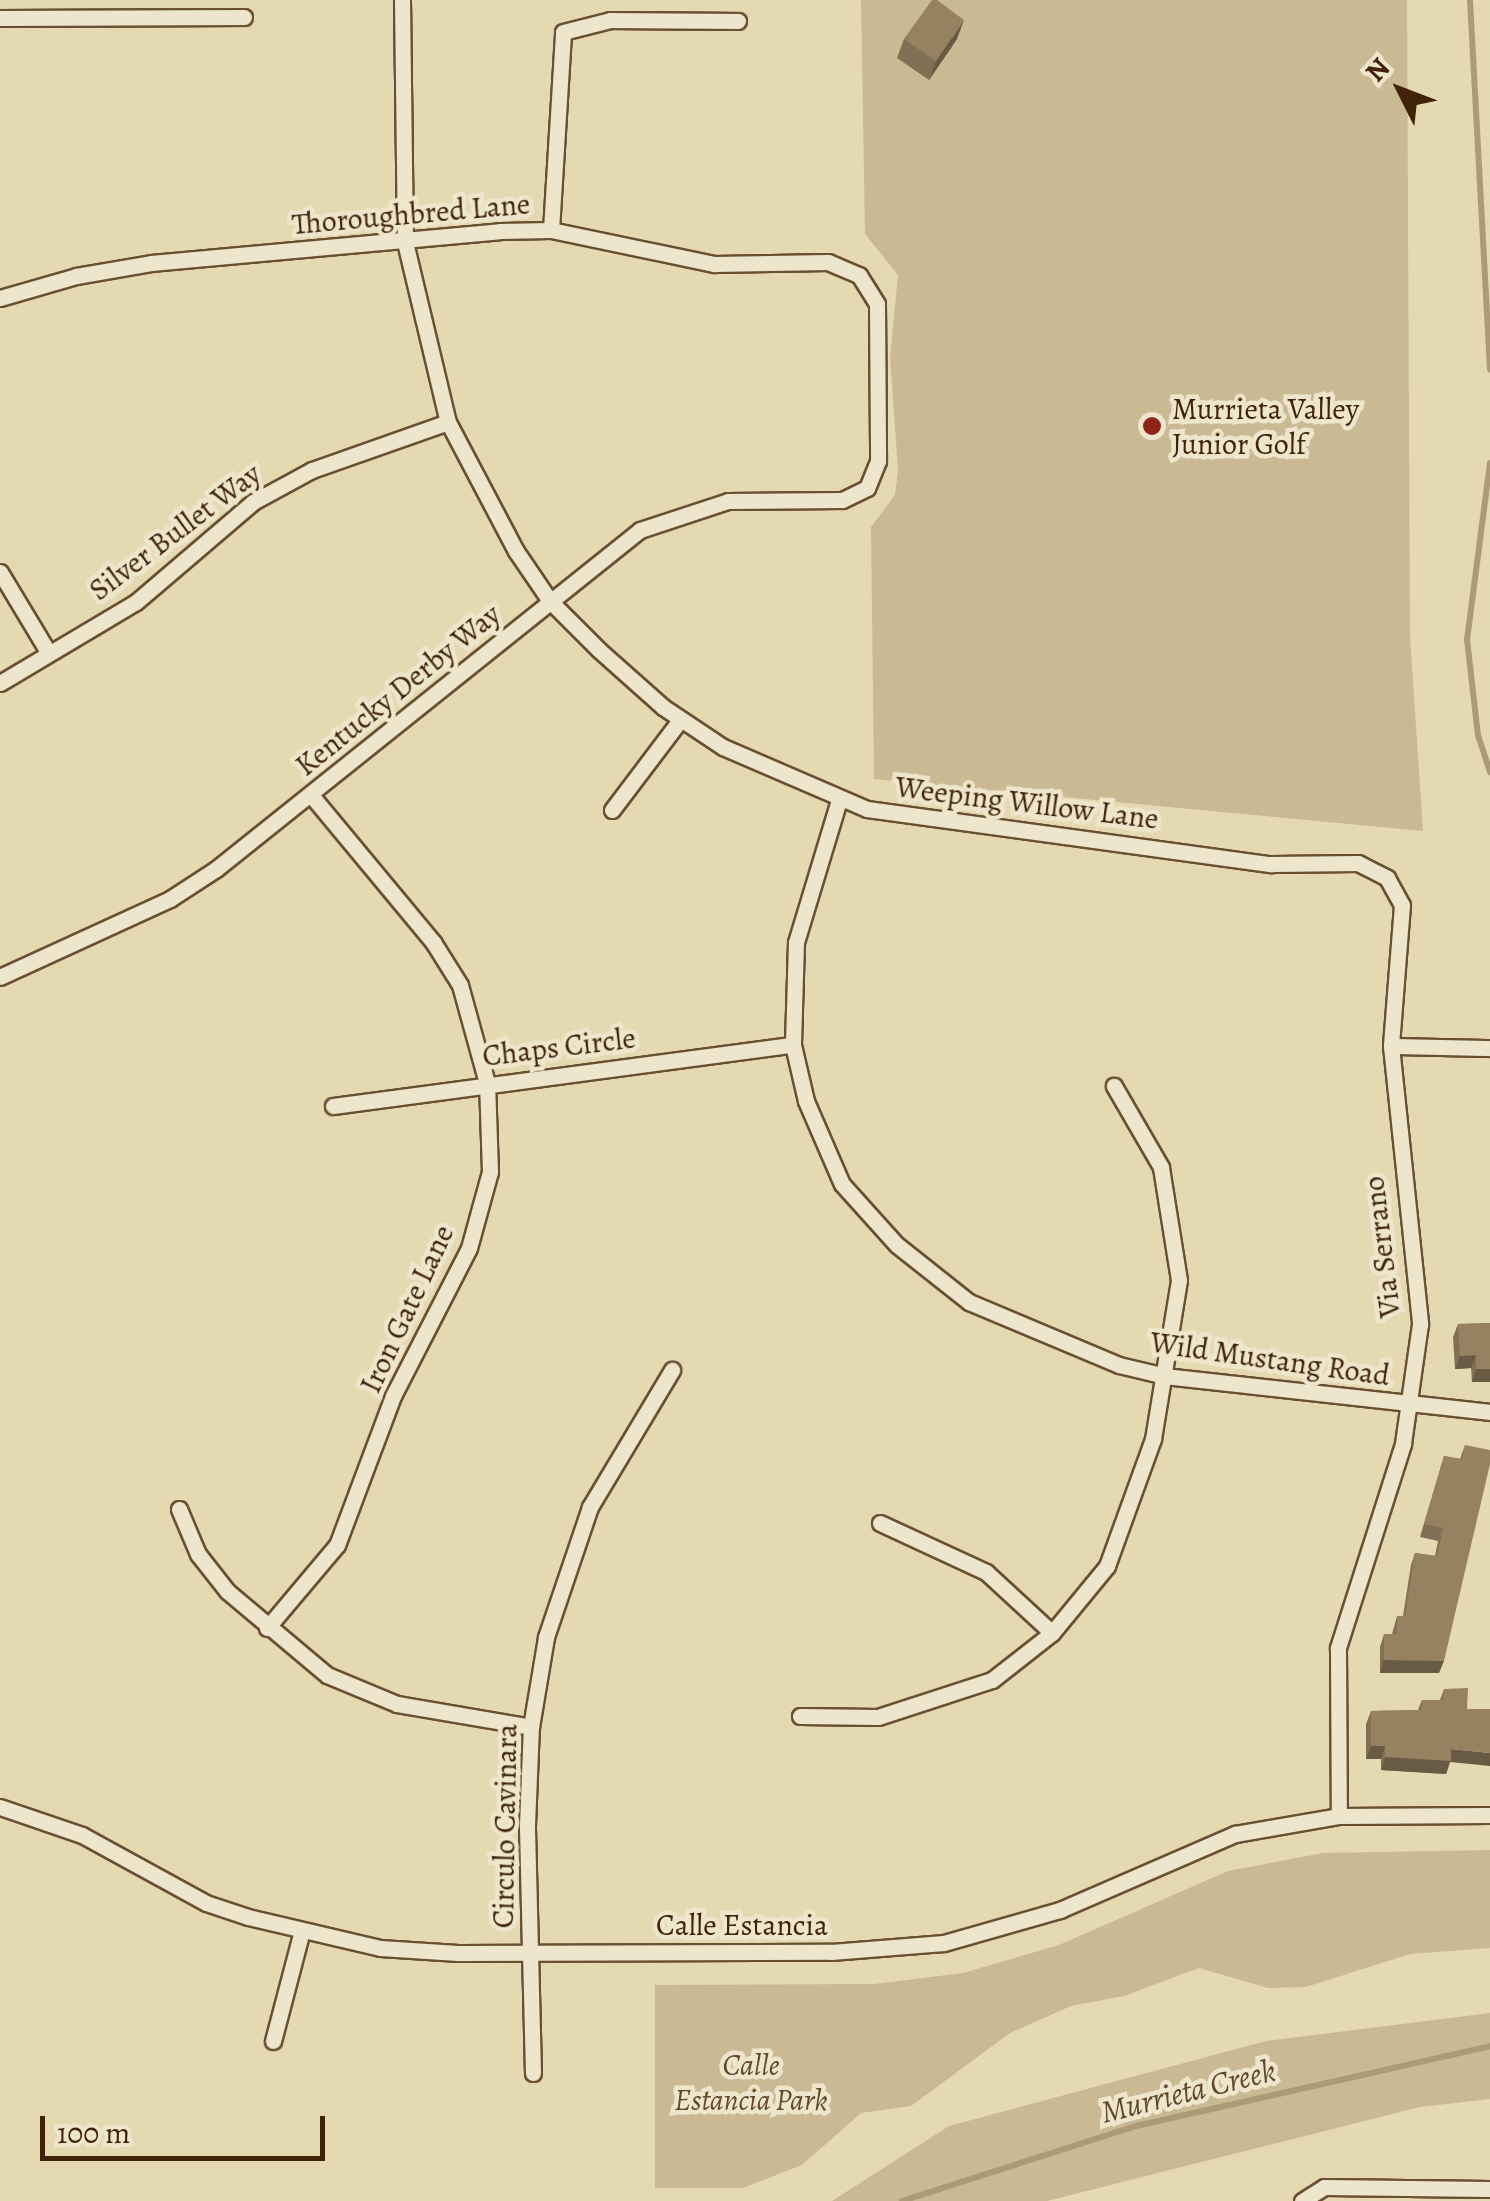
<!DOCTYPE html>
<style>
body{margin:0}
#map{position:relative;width:1490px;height:2201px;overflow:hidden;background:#e5d9b1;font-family:Alegreya,serif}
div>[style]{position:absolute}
.green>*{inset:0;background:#c9ba94}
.stream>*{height:6px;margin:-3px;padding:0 3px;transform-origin:3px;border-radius:3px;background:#ad9b78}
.roads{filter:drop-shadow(2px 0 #695032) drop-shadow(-2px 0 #695032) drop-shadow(0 2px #695032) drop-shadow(0 -2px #695032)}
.street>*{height:15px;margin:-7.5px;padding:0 7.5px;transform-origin:7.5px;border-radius:7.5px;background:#eee6cc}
.wall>*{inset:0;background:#817053}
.shaded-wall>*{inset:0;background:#695b43}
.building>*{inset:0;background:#968260}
.dots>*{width:28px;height:28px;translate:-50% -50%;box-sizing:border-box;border:5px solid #eee6cc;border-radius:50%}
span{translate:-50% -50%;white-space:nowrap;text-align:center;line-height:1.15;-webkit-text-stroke:9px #eee6cc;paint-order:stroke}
.street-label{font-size:30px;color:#402308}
.poi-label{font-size:30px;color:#402308}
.left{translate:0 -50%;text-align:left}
.park-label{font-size:30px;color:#62492b;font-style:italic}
.water-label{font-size:32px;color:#61472a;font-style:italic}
.north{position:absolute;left:1350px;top:40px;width:100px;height:100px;-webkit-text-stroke:8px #eee6cc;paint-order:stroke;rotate:312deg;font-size:28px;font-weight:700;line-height:40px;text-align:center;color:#402308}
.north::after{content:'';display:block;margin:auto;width:35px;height:45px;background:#402308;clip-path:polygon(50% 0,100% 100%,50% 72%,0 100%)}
.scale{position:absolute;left:40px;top:2116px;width:285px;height:45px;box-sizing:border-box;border:5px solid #402308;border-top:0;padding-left:12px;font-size:30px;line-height:35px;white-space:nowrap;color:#402308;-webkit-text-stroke:8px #eee6cc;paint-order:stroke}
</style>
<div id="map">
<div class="green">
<div style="clip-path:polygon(861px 0,1407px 0,1410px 637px,1423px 831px,874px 779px,871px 527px,895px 495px,898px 470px,890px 357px,898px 275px,865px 234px)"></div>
<div style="clip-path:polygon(1490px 1850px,1490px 1948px,1410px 1954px,1306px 1987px,1268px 1988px,1199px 1968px,1124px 1996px,1071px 2006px,1010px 2033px,911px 2106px,861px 2113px,802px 2165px,743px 2188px,655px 2188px,655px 1985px,874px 1984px,963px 1973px,1059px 1945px,1228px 1871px,1323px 1853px)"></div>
<div style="clip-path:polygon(1490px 2013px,1490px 2099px,1420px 2107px,1047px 2201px,832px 2201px,949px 2126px,1266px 2041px)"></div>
</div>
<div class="stream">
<div style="left:1470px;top:0;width:370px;rotate:86.9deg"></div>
<div style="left:1490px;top:463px;width:177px;rotate:97.4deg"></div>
<div style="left:1467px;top:639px;width:97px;rotate:83.5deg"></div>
<div style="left:1478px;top:735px;width:39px;rotate:72deg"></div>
<div style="left:902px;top:2201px;width:246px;rotate:-17.8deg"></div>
<div style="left:1136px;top:2126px;width:363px;rotate:-12.7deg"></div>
</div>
<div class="roads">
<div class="street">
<div style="left:402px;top:0;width:242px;rotate:89.3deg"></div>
<div style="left:405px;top:242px;width:185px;rotate:76.6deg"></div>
<div style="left:448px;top:422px;width:146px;rotate:62.2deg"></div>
<div style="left:516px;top:551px;width:60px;rotate:55.8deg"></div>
<div style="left:550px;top:601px;width:69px;rotate:45deg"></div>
<div style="left:599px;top:650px;width:86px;rotate:41.7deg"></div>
<div style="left:663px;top:707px;width:72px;rotate:33.7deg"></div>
<div style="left:723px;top:747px;width:157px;rotate:23.3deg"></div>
<div style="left:867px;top:809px;width:408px;rotate:7.8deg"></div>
<div style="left:1271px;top:864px;width:87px;rotate:-0.7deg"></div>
<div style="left:1358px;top:863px;width:33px;rotate:27deg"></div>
<div style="left:1387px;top:878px;width:31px;rotate:61deg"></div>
<div style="left:1402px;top:905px;width:141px;rotate:94.5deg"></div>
<div style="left:1391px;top:1046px;width:280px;rotate:84deg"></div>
<div style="left:1420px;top:1324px;width:121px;rotate:98.1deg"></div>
<div style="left:1403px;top:1444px;width:214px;rotate:107.7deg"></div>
<div style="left:1338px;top:1648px;width:168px;rotate:89.7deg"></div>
<div style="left:0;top:18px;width:244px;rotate:-0.2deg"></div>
<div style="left:551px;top:230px;width:198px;rotate:-86.5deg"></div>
<div style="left:563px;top:32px;width:49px;rotate:-14.3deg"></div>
<div style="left:610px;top:20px;width:128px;rotate:0.4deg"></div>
<div style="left:0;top:298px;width:79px;rotate:-16.1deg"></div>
<div style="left:76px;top:276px;width:76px;rotate:-9.8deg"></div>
<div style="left:151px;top:263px;width:350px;rotate:-5.2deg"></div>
<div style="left:500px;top:231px;width:51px;rotate:-1.1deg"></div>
<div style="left:551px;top:230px;width:167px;rotate:11.8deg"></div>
<div style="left:714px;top:264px;width:114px;rotate:-1deg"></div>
<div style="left:828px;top:262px;width:34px;rotate:23deg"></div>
<div style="left:859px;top:275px;width:34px;rotate:58deg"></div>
<div style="left:877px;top:304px;width:157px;rotate:89.6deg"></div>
<div style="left:878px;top:461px;width:29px;rotate:112deg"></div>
<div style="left:867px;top:488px;width:28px;rotate:154deg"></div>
<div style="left:842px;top:500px;width:114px;rotate:179.5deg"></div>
<div style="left:728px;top:501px;width:93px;rotate:161.8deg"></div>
<div style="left:640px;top:530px;width:543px;rotate:141.36deg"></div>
<div style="left:216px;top:869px;width:55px;rotate:146.9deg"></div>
<div style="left:170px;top:899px;width:187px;rotate:155.4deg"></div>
<div style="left:0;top:572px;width:93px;rotate:59deg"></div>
<div style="left:0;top:683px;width:158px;rotate:-30.8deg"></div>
<div style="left:136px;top:602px;width:154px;rotate:-40.5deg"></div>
<div style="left:253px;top:502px;width:67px;rotate:-28.5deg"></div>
<div style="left:312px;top:470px;width:144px;rotate:-19.4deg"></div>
<div style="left:839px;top:800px;width:148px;rotate:106.8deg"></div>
<div style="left:796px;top:942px;width:103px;rotate:91.7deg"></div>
<div style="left:793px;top:1045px;width:57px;rotate:76.9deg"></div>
<div style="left:806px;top:1101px;width:90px;rotate:66.6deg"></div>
<div style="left:842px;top:1184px;width:82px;rotate:48deg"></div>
<div style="left:897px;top:1245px;width:92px;rotate:38.4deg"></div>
<div style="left:969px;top:1302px;width:163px;rotate:22.8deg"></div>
<div style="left:1119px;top:1365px;width:47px;rotate:13.4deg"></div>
<div style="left:1165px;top:1376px;width:327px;rotate:6.3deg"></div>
<div style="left:612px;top:810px;width:113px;rotate:-52.9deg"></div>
<div style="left:1391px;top:1046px;width:99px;rotate:1.2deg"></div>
<div style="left:333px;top:1106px;width:464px;rotate:-7.6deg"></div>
<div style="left:179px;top:1509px;width:49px;rotate:67.1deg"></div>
<div style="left:198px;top:1554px;width:47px;rotate:51.9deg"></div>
<div style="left:227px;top:1591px;width:131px;rotate:40deg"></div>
<div style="left:327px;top:1675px;width:76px;rotate:22.5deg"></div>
<div style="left:397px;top:1704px;width:136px;rotate:9.7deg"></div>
<div style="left:880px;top:1523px;width:117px;rotate:24.8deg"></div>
<div style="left:986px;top:1572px;width:90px;rotate:42.7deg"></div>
<div style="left:267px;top:1628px;width:109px;rotate:-49.9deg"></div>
<div style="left:337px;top:1545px;width:159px;rotate:-69.4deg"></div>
<div style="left:393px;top:1396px;width:166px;rotate:-62.8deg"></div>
<div style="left:469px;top:1248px;width:79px;rotate:-74.6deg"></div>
<div style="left:490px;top:1172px;width:89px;rotate:-91.9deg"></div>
<div style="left:487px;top:1083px;width:102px;rotate:-105.4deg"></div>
<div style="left:460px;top:985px;width:51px;rotate:-122.1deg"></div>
<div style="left:433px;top:942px;width:190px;rotate:-129.7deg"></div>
<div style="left:800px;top:1716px;width:78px;rotate:0.7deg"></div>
<div style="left:878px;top:1717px;width:120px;rotate:-18deg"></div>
<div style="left:992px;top:1680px;width:76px;rotate:-38.1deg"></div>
<div style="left:1052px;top:1633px;width:87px;rotate:-50.6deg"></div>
<div style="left:1107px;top:1566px;width:135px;rotate:-70.1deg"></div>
<div style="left:1153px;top:1439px;width:161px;rotate:-80.7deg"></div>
<div style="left:1179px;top:1280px;width:114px;rotate:-99.1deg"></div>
<div style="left:1161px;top:1167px;width:94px;rotate:-120.1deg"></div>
<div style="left:0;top:1807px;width:87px;rotate:18.9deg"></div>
<div style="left:82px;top:1835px;width:141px;rotate:28.7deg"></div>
<div style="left:206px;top:1903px;width:44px;rotate:18.4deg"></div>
<div style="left:248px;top:1917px;width:136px;rotate:13.2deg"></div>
<div style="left:380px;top:1948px;width:78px;rotate:3.7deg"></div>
<div style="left:458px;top:1953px;width:373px;rotate:-0.2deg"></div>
<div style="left:831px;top:1952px;width:113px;rotate:-4.6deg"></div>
<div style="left:944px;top:1943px;width:121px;rotate:-15.9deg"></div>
<div style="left:1060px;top:1910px;width:191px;rotate:-23.5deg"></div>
<div style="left:1235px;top:1834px;width:106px;rotate:-9.8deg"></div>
<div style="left:1339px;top:1816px;width:151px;rotate:-0.4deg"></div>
<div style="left:273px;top:2041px;width:111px;rotate:-75.3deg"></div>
<div style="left:533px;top:2073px;width:248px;rotate:-91.4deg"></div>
<div style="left:527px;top:1825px;width:98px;rotate:-87.7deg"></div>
<div style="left:531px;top:1727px;width:91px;rotate:-80.5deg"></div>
<div style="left:546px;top:1637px;width:137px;rotate:-71.3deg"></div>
<div style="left:590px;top:1507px;width:160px;rotate:-59.1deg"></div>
<div style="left:1302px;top:2201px;width:26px;rotate:-32deg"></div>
<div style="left:1324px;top:2187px;width:166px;rotate:0.7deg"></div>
</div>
</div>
<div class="wall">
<div style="clip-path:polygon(904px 39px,957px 39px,929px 80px,897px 58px)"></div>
<div style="clip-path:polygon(1490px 1323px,1490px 1382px,1472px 1382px,1471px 1368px,1455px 1369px,1453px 1337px,1458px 1324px)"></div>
<div style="clip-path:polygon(1465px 1445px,1439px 1673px,1380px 1673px,1380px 1647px,1384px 1634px,1392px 1634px,1397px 1616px,1403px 1616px,1411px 1565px,1415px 1553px,1435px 1556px,1438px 1541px,1420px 1537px,1444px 1456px,1460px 1459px)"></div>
<div style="clip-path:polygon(1444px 1689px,1450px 1762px,1446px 1774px,1381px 1770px,1381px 1759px,1366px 1759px,1366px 1724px,1371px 1711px,1418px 1710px,1422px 1700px,1440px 1700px)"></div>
</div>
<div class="shaded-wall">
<div style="clip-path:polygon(964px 20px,957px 39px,929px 80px,936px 61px)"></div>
<div style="clip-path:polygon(1476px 1355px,1471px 1368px,1455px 1369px,1460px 1356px)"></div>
<div style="clip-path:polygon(1476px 1369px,1490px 1369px,1490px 1382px,1472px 1382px)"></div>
<div style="clip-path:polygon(1384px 1660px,1444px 1661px,1439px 1673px,1380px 1673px)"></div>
<div style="clip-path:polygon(1371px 1746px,1385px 1746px,1381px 1759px,1366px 1759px)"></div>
<div style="clip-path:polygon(1451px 1749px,1490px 1753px,1490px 1766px,1450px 1762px,1446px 1774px,1381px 1770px,1385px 1757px)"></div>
</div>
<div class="building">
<div style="clip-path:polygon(932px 0,937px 0,964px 20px,936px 61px,904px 39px)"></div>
<div style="clip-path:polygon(1490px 1323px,1490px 1369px,1476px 1369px,1476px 1355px,1460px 1356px,1458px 1324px)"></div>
<div style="clip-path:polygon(1465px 1445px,1490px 1450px,1490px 1464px,1444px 1661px,1384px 1660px,1384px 1634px,1397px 1634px,1397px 1616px,1405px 1616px,1415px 1553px,1437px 1556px,1443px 1528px,1424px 1524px,1444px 1456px,1462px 1459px)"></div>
<div style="clip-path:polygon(1468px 1688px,1467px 1709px,1490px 1709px,1490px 1753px,1451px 1749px,1451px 1761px,1385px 1757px,1385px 1746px,1371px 1746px,1371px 1711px,1422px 1710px,1422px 1700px,1443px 1700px,1444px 1689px)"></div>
</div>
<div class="dots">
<div style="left:1152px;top:426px;background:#8f2418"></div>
</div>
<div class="street-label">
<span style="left:411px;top:214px;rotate:-5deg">Thoroughbred Lane</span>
<span style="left:175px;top:532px;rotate:-37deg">Silver Bullet Way</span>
<span style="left:398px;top:690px;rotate:-39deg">Kentucky Derby Way</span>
<span style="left:1027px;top:803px;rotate:7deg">Weeping Willow Lane</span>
<span style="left:559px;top:1047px;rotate:-7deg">Chaps Circle</span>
<span style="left:1382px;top:1247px;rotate:-97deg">Via Serrano</span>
<span style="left:407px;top:1309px;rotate:-65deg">Iron Gate Lane</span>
<span style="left:1270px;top:1359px;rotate:8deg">Wild Mustang Road</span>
<span style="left:505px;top:1826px;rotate:-89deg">Circulo Cavinara</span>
<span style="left:742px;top:1925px">Calle Estancia</span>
</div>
<div class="poi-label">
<span class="left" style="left:1172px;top:426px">Murrieta Valley<br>Junior Golf</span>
</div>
<div class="park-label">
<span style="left:751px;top:2082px">Calle<br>Estancia Park</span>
</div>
<div class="water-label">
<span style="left:1188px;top:2091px;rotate:-14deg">Murrieta Creek</span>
</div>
<div class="north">N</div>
<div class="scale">100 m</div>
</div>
